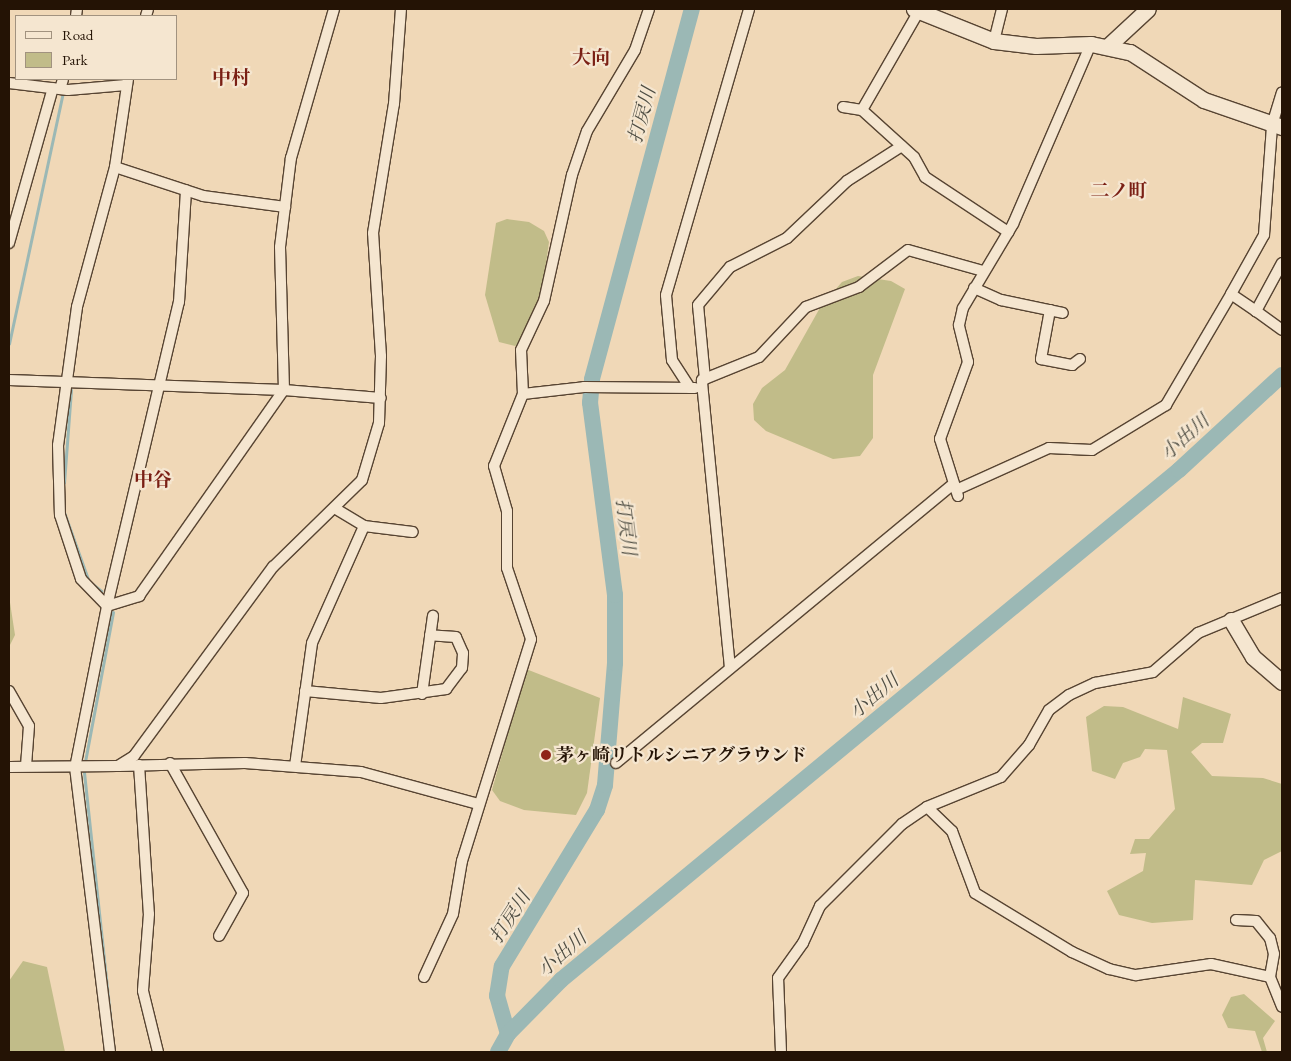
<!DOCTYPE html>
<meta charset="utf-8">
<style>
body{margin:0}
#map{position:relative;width:1291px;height:1061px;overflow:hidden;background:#f0d8b7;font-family:"EB Garamond","Noto Serif JP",serif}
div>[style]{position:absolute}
.green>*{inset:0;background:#c1bc89}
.stream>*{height:2.5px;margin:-1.25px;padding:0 1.25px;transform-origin:1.25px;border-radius:1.25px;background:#9bb8b5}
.river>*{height:16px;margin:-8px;padding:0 8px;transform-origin:8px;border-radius:8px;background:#9bb8b5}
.roads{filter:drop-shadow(1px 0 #574432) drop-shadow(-1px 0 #574432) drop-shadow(0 1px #574432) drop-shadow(0 -1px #574432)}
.street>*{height:10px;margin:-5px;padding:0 5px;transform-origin:5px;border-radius:5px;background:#f5e6d0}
.secondary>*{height:15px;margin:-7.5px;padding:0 7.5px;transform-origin:7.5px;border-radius:7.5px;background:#f5e6d0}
.dots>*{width:14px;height:14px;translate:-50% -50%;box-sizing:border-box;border:2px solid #f5e6d0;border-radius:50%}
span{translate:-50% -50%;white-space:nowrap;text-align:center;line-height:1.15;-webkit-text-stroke:4.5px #f5e6d0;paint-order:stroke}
.poi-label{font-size:18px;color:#241305;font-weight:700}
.left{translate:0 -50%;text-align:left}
.neighbourhood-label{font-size:19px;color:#7a1f14;font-weight:700}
.water-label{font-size:19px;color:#4e4d43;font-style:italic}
.frame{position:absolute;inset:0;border:10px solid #241305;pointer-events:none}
.legend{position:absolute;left:15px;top:15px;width:162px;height:65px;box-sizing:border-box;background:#f5e6d0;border:1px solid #a1927f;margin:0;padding:6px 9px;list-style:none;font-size:15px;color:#241305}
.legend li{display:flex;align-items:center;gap:10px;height:25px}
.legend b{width:25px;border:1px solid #a1927f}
</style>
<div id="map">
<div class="green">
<div style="clip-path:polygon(507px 219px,529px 222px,544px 231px,549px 242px,542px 293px,524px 342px,515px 346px,499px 342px,485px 295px,496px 223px)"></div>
<div style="clip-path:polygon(858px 276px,891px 281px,905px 289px,873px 375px,873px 438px,860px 456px,833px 459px,766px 431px,754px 420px,753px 404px,762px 388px,785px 370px,821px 306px,842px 282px)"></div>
<div style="clip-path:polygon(9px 596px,15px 635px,9px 647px)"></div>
<div style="clip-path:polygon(526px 669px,600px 698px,587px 793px,576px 815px,524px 810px,500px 801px,492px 790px)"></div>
<div style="clip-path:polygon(1183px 697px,1231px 714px,1223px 743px,1202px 743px,1191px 752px,1212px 776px,1263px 778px,1282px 784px,1282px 851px,1264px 860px,1252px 885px,1195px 880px,1193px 920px,1152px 923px,1119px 915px,1107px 891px,1143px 871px,1146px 853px,1130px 854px,1135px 839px,1149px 839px,1175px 809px,1167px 750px,1145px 749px,1140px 757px,1123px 763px,1115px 779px,1092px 771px,1086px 717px,1104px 706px,1123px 707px,1178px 729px)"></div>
<div style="clip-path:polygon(23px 961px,47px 967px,65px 1052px,9px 1052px,9px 981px)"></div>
<div style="clip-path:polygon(1244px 994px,1275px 1021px,1263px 1038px,1267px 1052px,1262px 1052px,1255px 1031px,1228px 1028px,1222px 1015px,1231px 997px)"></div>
</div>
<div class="stream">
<div style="left:9px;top:344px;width:254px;rotate:-77.9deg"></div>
<div style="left:9px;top:375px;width:50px;rotate:2.3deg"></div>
<div style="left:64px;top:483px;width:93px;rotate:-85.7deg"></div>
<div style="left:64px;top:511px;width:74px;rotate:70.3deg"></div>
<div style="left:89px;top:581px;width:16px;rotate:38deg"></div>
<div style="left:85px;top:762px;width:152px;rotate:-79.4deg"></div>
<div style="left:84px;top:768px;width:254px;rotate:83.9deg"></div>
</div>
<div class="river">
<div style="left:508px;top:1034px;width:40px;rotate:-106deg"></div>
<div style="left:497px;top:996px;width:30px;rotate:-81deg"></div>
<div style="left:502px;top:966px;width:183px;rotate:-58.7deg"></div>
<div style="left:597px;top:810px;width:26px;rotate:-72deg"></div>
<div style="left:605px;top:785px;width:122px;rotate:-85.3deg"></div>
<div style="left:615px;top:663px;width:68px;rotate:-90deg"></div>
<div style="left:615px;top:595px;width:194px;rotate:-97.4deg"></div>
<div style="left:590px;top:403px;width:24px;rotate:-85deg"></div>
<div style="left:592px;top:379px;width:383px;rotate:-74.9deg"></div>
<div style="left:498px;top:1052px;width:21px;rotate:-61deg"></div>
<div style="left:508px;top:1034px;width:76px;rotate:-45.5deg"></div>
<div style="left:561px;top:980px;width:801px;rotate:-39.53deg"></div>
<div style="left:1179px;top:470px;width:140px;rotate:-42.7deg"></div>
</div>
<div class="roads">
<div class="street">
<div style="left:76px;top:16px;width:7px;rotate:-82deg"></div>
<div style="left:146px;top:16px;width:7px;rotate:-74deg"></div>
<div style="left:994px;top:41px;width:33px;rotate:-76deg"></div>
<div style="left:128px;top:79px;width:89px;rotate:98.4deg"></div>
<div style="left:115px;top:167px;width:145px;rotate:105.2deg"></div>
<div style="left:77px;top:307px;width:139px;rotate:97.8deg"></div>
<div style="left:58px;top:445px;width:70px;rotate:88.4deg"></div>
<div style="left:60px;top:515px;width:67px;rotate:71.8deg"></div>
<div style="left:81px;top:579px;width:37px;rotate:46deg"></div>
<div style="left:107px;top:606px;width:34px;rotate:-17deg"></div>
<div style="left:139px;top:596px;width:252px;rotate:-54.9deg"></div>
<div style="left:284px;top:390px;width:143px;rotate:-91.6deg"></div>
<div style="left:280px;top:247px;width:90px;rotate:-83deg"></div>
<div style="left:291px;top:158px;width:155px;rotate:-73.9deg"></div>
<div style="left:9px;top:83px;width:59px;rotate:6.8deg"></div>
<div style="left:68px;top:90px;width:58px;rotate:-4.9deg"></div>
<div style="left:60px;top:89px;width:10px;rotate:-73deg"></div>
<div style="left:843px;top:107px;width:19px;rotate:9deg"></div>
<div style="left:862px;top:110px;width:70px;rotate:42.1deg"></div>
<div style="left:914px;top:157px;width:23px;rotate:61deg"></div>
<div style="left:925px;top:177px;width:100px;rotate:33.5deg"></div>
<div style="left:862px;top:110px;width:114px;rotate:-60.1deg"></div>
<div style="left:115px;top:167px;width:93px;rotate:18.2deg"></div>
<div style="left:203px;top:196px;width:83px;rotate:7.6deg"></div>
<div style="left:9px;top:243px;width:161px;rotate:-74.2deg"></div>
<div style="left:1282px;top:263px;width:55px;rotate:118.4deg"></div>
<div style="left:1256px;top:311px;width:32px;rotate:36deg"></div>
<div style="left:974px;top:288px;width:30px;rotate:24deg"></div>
<div style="left:1001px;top:300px;width:63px;rotate:11.8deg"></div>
<div style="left:1050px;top:310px;width:50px;rotate:100.4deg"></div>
<div style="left:1041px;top:359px;width:32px;rotate:11deg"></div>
<div style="left:1072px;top:365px;width:10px;rotate:-37deg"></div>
<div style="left:1256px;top:311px;width:30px;rotate:-146deg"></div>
<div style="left:1231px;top:294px;width:68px;rotate:-60.8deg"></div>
<div style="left:1264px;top:235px;width:110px;rotate:-85.8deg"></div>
<div style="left:1272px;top:125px;width:34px;rotate:-73deg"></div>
<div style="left:705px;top:379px;width:74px;rotate:-95.4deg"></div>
<div style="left:698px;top:305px;width:50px;rotate:-49.9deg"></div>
<div style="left:730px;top:267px;width:64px;rotate:-27deg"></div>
<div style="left:787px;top:238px;width:83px;rotate:-43.5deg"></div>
<div style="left:847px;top:181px;width:65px;rotate:-32.5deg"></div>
<div style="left:9px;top:380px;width:275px;rotate:2.1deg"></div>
<div style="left:284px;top:390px;width:97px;rotate:4.7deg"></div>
<div style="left:690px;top:388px;width:33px;rotate:-123deg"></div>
<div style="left:672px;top:360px;width:65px;rotate:-95.3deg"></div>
<div style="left:666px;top:295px;width:298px;rotate:-73.8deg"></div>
<div style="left:523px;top:394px;width:61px;rotate:-6.5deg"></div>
<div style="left:584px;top:387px;width:111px;rotate:0.5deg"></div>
<div style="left:956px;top:490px;width:102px;rotate:-24.3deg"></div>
<div style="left:1049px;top:448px;width:43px;rotate:2.7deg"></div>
<div style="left:1092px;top:450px;width:87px;rotate:-31.3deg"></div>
<div style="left:1166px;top:405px;width:129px;rotate:-59.6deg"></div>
<div style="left:958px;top:496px;width:60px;rotate:-107.5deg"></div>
<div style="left:940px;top:439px;width:82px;rotate:-70deg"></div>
<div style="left:968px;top:362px;width:38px;rotate:-104deg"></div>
<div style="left:959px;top:325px;width:17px;rotate:-77deg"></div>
<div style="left:963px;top:308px;width:98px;rotate:-59.2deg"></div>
<div style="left:1013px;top:224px;width:196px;rotate:-66.6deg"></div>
<div style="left:336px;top:509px;width:33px;rotate:31deg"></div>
<div style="left:364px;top:526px;width:49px;rotate:7deg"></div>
<div style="left:730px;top:668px;width:289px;rotate:-95.6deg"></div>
<div style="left:702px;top:380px;width:61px;rotate:-22deg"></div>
<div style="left:759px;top:357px;width:69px;rotate:-46.8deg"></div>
<div style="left:806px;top:307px;width:57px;rotate:-20.7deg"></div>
<div style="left:859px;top:287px;width:61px;rotate:-37.1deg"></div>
<div style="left:908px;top:250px;width:78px;rotate:15.6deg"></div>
<div style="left:9px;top:691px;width:40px;rotate:60.3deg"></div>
<div style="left:29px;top:726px;width:40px;rotate:94.3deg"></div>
<div style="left:305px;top:691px;width:76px;rotate:5.3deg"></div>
<div style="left:381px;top:698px;width:66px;rotate:-7.9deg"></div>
<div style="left:446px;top:689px;width:26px;rotate:-53deg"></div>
<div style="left:462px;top:668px;width:15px;rotate:-86deg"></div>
<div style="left:463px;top:653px;width:17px;rotate:-114deg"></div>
<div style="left:456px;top:637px;width:26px;rotate:-176deg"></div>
<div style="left:422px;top:694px;width:79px;rotate:-82deg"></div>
<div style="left:170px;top:763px;width:149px;rotate:60.7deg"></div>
<div style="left:243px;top:893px;width:49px;rotate:119.2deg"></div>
<div style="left:616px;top:763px;width:438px;rotate:-39.6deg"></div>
<div style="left:139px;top:765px;width:149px;rotate:86.2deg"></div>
<div style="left:149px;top:914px;width:77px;rotate:94.5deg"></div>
<div style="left:143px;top:991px;width:63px;rotate:76.2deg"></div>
<div style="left:119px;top:766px;width:126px;rotate:-1.4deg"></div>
<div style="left:245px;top:763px;width:116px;rotate:4.4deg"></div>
<div style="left:361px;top:772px;width:121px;rotate:15.3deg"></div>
<div style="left:295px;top:766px;width:124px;rotate:-82.1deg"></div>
<div style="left:312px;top:643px;width:128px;rotate:-66deg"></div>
<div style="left:9px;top:767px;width:109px;rotate:-0.5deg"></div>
<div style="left:118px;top:766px;width:19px;rotate:-32deg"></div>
<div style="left:134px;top:756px;width:235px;rotate:-53.7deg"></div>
<div style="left:273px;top:567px;width:124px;rotate:-44.3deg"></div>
<div style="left:362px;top:480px;width:59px;rotate:-73.4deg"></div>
<div style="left:379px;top:423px;width:67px;rotate:-88.3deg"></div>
<div style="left:381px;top:356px;width:123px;rotate:-93.7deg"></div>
<div style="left:373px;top:233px;width:131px;rotate:-80.8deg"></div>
<div style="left:394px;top:104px;width:95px;rotate:-85.8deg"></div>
<div style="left:927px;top:807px;width:35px;rotate:44deg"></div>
<div style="left:952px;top:831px;width:66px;rotate:69.6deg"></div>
<div style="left:975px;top:893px;width:114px;rotate:31.3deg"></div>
<div style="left:1072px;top:952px;width:41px;rotate:24.7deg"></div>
<div style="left:1109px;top:969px;width:28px;rotate:13deg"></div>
<div style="left:1136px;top:975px;width:76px;rotate:-8.3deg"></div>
<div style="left:1211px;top:964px;width:60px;rotate:12.4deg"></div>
<div style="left:1236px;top:920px;width:20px;rotate:3deg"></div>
<div style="left:1256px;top:921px;width:22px;rotate:51deg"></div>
<div style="left:1270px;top:938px;width:16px;rotate:76deg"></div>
<div style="left:1274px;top:954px;width:23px;rotate:100deg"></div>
<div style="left:1270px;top:977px;width:32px;rotate:68deg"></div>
<div style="left:424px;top:977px;width:69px;rotate:-65.3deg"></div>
<div style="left:453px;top:914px;width:54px;rotate:-80.4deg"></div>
<div style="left:462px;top:861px;width:232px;rotate:-72.7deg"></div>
<div style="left:531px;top:639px;width:75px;rotate:-108.7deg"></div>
<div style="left:507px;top:568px;width:57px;rotate:-90deg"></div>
<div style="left:507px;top:511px;width:47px;rotate:-106.1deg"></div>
<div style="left:494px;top:466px;width:78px;rotate:-68.1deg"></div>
<div style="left:523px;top:394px;width:44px;rotate:-92.6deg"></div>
<div style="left:521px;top:350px;width:54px;rotate:-64.9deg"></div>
<div style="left:544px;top:301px;width:129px;rotate:-77.5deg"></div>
<div style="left:572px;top:175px;width:46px;rotate:-71.2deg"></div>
<div style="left:587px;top:131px;width:94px;rotate:-59.3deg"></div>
<div style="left:635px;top:50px;width:43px;rotate:-71.1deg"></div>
<div style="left:110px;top:1052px;width:286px;rotate:-97deg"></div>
<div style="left:75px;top:768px;width:165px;rotate:-78.8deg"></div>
<div style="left:107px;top:606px;width:312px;rotate:-76.7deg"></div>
<div style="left:179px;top:302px;width:112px;rotate:-86.4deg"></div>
<div style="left:781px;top:1052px;width:74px;rotate:-92.3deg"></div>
<div style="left:778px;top:978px;width:43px;rotate:-54.5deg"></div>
<div style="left:803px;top:943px;width:41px;rotate:-65.3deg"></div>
<div style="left:820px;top:906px;width:116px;rotate:-45deg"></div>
<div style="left:902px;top:824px;width:30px;rotate:-34deg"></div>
<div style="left:927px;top:807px;width:80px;rotate:-22.1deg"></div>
<div style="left:1001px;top:777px;width:43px;rotate:-48.8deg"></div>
<div style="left:1029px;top:745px;width:40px;rotate:-60.3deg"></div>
<div style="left:1049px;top:710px;width:25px;rotate:-37deg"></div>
<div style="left:1069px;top:695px;width:29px;rotate:-25deg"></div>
<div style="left:1095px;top:683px;width:59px;rotate:-10.7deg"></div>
<div style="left:1153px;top:672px;width:60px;rotate:-40.9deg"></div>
<div style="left:1198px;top:633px;width:91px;rotate:-22.6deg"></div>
</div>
<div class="secondary">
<div style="left:914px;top:9px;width:86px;rotate:21.8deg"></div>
<div style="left:994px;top:41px;width:42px;rotate:6.8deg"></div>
<div style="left:1036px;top:46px;width:55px;rotate:-2.1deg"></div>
<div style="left:1091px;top:44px;width:40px;rotate:12deg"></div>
<div style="left:1130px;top:52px;width:88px;rotate:33deg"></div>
<div style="left:1204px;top:100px;width:83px;rotate:19.1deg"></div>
<div style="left:1108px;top:46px;width:54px;rotate:-42.8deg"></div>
<div style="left:1231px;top:620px;width:43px;rotate:59.3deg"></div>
<div style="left:1253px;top:657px;width:38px;rotate:41deg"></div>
</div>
</div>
<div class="dots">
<div style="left:546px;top:755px;background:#8f2418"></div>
</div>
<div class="poi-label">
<span class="left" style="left:556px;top:755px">茅ヶ崎リトルシニアグラウンド</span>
</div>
<div class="neighbourhood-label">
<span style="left:591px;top:58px">大向</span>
<span style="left:231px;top:78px">中村</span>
<span style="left:1119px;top:191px">二ノ町</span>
<span style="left:153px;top:480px">中谷</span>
</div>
<div class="water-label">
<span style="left:642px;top:115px;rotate:-75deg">打戻川</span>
<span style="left:1185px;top:437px;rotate:-42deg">小出川</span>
<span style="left:626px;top:527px;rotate:83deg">打戻川</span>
<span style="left:874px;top:696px;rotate:-40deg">小出川</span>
<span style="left:510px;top:917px;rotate:-57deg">打戻川</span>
<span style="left:562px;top:954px;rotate:-41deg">小出川</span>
</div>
<div class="frame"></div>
<ul class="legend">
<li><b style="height:6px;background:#f5e6d0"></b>Road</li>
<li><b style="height:14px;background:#c1bc89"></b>Park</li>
</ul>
</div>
